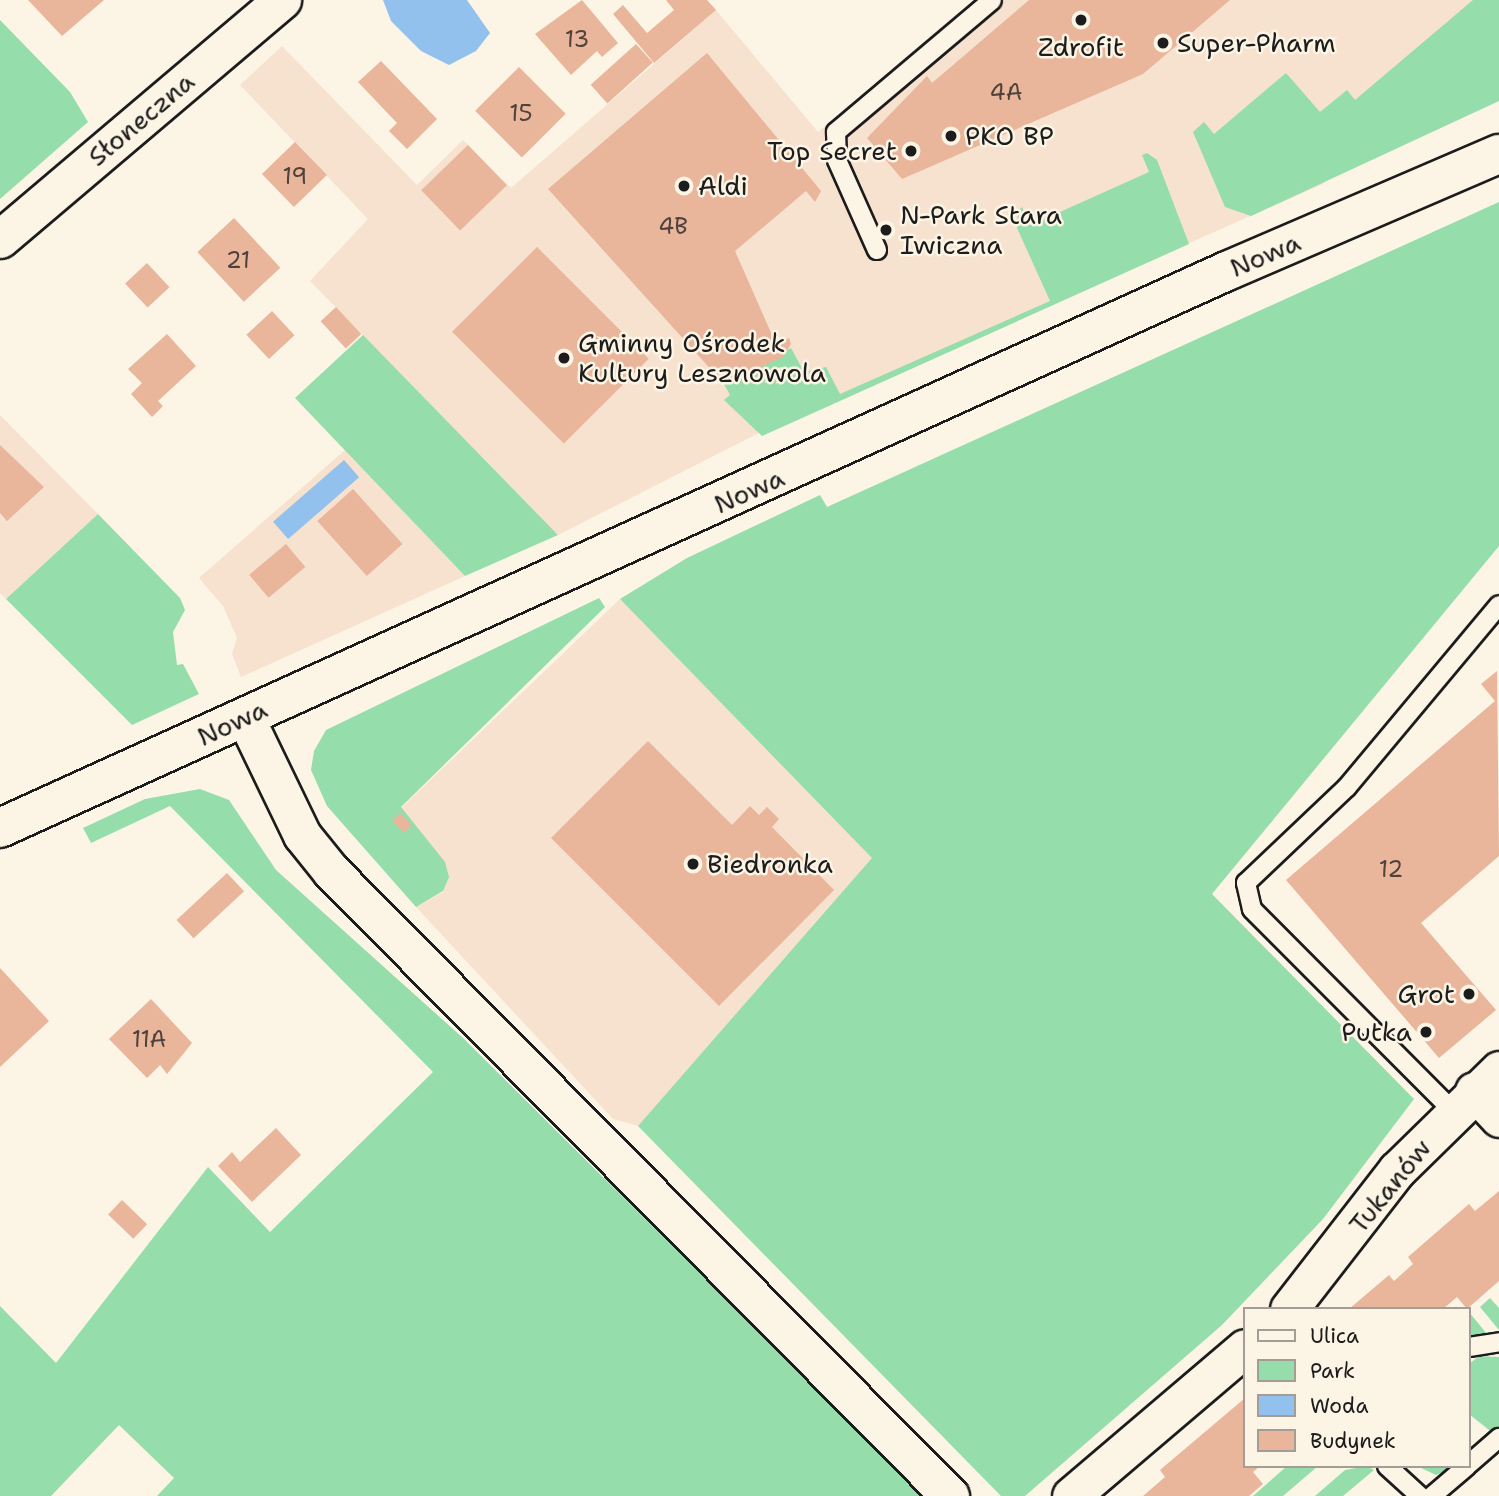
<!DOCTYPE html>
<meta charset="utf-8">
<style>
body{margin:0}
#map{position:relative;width:1499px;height:1496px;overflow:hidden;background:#fcf5e5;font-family:"Shantell Sans",sans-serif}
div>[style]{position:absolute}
.built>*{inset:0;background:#f6e2cf}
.green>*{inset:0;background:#95ddab}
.water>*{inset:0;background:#92c1ed;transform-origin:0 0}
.building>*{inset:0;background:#e9b59b;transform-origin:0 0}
.roads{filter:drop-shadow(2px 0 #1c1c1c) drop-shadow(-2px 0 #1c1c1c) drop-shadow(0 2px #1c1c1c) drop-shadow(0 -2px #1c1c1c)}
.service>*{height:18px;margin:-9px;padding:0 9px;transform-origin:9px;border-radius:9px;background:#fcf5e5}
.minor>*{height:37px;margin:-18.5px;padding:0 18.5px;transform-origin:18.5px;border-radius:18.5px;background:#fcf5e5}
.secondary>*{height:38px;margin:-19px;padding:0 19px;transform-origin:19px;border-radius:19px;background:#fcf5e5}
.dots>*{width:19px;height:19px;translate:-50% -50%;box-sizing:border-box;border:4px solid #fcf5e5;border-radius:50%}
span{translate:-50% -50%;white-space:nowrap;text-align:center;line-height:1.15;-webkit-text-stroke:5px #fcf5e5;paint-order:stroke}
.number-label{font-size:23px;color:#4f423c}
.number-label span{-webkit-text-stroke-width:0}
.poi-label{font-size:26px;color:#1c1c1c}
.left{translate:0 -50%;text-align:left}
.right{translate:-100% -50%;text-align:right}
.street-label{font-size:26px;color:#1c1c1c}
.legend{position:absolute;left:1243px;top:1307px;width:228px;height:161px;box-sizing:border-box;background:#fcf5e5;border:2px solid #a29e95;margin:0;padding:9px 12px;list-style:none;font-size:21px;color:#1c1c1c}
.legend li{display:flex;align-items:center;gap:14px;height:35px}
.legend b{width:35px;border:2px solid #a29e95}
</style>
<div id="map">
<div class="built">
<div style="clip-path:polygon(976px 0,1499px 0,1323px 184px,757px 434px,558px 535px,310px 281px,368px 219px,240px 85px,282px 46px,417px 185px,463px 140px,511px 188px,716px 10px,818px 132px)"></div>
<div style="clip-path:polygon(0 415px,98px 514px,6px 599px,0 593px)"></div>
<div style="clip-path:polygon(345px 450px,465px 576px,241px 677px,232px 654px,237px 638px,223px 606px,199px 578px)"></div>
<div style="clip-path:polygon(620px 599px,873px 858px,638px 1126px,613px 1119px,416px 907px,443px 892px,401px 808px)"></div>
</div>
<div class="green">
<div style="clip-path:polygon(1473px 0,1499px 0,1499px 101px,1251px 216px,1225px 207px,1193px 132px,1204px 122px,1214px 134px,1286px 73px,1320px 112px,1347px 90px,1355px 100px)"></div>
<div style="clip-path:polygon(0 20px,70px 92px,88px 122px,0 199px)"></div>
<div style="clip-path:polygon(1147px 153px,1157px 160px,1189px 244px,762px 436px,724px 400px,730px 395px,717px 371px,735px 379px,791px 348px,804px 372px,826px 367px,840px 394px,1050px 301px,1017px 228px,1018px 211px,1022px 207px,1031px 225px,1149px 172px,1142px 155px)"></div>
<div style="clip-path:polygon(1499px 202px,1499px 546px,1212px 894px,1414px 1099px,1323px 1219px,1222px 1325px,1025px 1496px,1001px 1496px,638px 1126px,872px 858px,620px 599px,687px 558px,820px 495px,827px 507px)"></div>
<div style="clip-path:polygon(363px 335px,558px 535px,465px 576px,295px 398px)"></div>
<div style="clip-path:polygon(98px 514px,180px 598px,185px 610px,173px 632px,177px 665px,183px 664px,199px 694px,132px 725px,6px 599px)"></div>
<div style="clip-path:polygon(599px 598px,605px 607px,401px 807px,445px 862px,449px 877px,443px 891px,416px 907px,327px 806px,311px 770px,314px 751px,326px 730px)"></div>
<div style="clip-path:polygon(200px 789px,229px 800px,276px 870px,463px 1038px,924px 1496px,157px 1496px,174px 1478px,119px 1425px,51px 1496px,0 1496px,0 1306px,56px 1363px,208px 1167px,270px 1232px,433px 1072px,170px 806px,91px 843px,83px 828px,145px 799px)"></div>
<div style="clip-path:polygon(1490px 1298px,1499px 1308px,1499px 1330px,1480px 1307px)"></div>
<div style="clip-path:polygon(1469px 1312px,1487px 1334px,1469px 1339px)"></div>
<div style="clip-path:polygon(1479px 1356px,1499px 1357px,1499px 1428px,1494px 1434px,1469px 1414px,1469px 1364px)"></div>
<div style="clip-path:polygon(1287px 1466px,1318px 1466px,1283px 1496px,1253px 1496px)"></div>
<div style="clip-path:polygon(1367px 1466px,1374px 1470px,1343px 1496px,1315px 1496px,1345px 1470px)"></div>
<div style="clip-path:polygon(1417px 1466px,1457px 1466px,1436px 1475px)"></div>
</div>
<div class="water">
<div style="clip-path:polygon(383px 0,467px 0,490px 33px,476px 51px,449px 65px,421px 51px,391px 21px)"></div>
<div style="left:344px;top:460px;width:23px;height:94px;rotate:49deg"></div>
</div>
<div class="building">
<div style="clip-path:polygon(28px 0,104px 0,62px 36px)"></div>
<div style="clip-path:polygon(582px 0,618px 43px,602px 57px,597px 51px,571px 75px,535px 34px)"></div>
<div style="clip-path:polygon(666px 0,707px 0,716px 10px,654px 63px,613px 14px,623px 5px,647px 33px,674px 10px)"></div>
<div style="clip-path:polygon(1029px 0,1230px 0,1143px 74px,902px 179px,867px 138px,927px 76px,932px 83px)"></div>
<div style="left:636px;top:44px;width:25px;height:61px;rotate:48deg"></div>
<div style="clip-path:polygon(707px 53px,821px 191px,815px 202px,806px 191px,735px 251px,776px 344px,789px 338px,791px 344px,783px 357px,735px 379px,715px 374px,548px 189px)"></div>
<div style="clip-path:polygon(381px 61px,437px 119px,407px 149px,389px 131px,397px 123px,358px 82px)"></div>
<div style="left:519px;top:67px;width:66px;height:62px;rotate:45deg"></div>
<div style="left:295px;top:142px;width:46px;height:46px;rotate:46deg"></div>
<div style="left:468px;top:145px;width:56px;height:65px;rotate:46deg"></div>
<div style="left:234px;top:218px;width:68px;height:50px;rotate:47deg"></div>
<div style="left:537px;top:247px;width:158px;height:120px;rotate:45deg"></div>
<div style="left:147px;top:263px;width:33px;height:30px;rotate:47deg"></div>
<div style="left:336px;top:307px;width:37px;height:21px;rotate:47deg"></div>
<div style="left:272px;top:311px;width:33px;height:35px;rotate:47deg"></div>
<div style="clip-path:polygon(167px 334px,196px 366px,158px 401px,163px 406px,152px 417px,131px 394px,142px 383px,128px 369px)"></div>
<div style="clip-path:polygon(0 445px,44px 487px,7px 521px,0 513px)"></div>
<div style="left:353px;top:489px;width:74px;height:48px;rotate:48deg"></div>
<div style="left:286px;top:544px;width:30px;height:48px;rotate:50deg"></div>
<div style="clip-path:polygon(1497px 671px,1499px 856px,1421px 923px,1496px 1010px,1439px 1058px,1286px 880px,1495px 701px,1481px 684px)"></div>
<div style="clip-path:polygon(648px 741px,732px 825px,750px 806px,759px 815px,767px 807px,779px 819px,772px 827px,834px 890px,719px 1006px,551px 838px)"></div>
<div style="left:400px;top:813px;width:17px;height:11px;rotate:45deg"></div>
<div style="left:227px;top:873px;width:25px;height:69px;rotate:47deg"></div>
<div style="clip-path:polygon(0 968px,49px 1021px,0 1067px)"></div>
<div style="clip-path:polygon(151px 999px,192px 1043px,167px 1074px,160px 1065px,147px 1078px,109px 1039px)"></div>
<div style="clip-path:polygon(276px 1128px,301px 1155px,252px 1202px,218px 1166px,232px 1152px,240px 1162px)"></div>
<div style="clip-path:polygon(1499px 1191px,1499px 1281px,1467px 1309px,1457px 1297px,1443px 1309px,1349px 1309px,1389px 1275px,1394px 1281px,1413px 1264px,1408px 1257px,1469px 1204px,1475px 1211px)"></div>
<div style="left:122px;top:1200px;width:35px;height:20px;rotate:44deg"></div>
<div style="clip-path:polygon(1245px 1398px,1245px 1466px,1260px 1466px,1253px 1472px,1263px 1484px,1249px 1496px,1143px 1496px,1165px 1477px,1160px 1470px)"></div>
</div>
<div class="roads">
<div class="service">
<div style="left:877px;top:250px;width:98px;rotate:-114deg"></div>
<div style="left:837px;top:160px;width:28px;rotate:-92deg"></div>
<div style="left:836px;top:132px;width:204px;rotate:-40.2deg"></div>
<div style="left:1453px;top:1111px;width:285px;rotate:-134.9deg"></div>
<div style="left:1252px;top:909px;width:27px;rotate:-103deg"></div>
<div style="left:1246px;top:883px;width:139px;rotate:-43.5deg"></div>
<div style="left:1347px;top:787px;width:237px;rotate:-50.1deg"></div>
<div style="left:1469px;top:1347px;width:30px;rotate:-9deg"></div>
<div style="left:1469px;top:1464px;width:40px;rotate:-41deg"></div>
<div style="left:1387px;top:1466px;width:45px;rotate:42.3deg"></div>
<div style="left:1432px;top:1496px;width:46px;rotate:-40.6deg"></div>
</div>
<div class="minor">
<div style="left:0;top:239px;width:370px;rotate:-40.3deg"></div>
<div style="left:245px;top:717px;width:131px;rotate:64.2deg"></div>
<div style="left:302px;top:835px;width:46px;rotate:51.1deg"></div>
<div style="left:331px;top:871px;width:880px;rotate:45.28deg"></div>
<div style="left:1474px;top:1091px;width:37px;rotate:47deg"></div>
<div style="left:1289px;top:1309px;width:176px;rotate:-52.2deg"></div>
<div style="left:1397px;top:1170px;width:143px;rotate:-44.4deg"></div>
<div style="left:1071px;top:1496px;width:228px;rotate:-40.4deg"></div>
</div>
<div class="secondary">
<div style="left:0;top:828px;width:1348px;rotate:-24.42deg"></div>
<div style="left:1227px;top:271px;width:296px;rotate:-23.3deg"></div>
</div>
</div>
<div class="dots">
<div style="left:1081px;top:20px;background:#1c1c1c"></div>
<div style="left:1163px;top:43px;background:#1c1c1c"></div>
<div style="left:951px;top:136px;background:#1c1c1c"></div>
<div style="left:911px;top:151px;background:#1c1c1c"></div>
<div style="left:684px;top:186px;background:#1c1c1c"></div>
<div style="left:886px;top:230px;background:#1c1c1c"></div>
<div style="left:564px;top:358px;background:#1c1c1c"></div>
<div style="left:693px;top:864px;background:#1c1c1c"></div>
<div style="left:1469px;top:994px;background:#1c1c1c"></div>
<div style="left:1426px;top:1032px;background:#1c1c1c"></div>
</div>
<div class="number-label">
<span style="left:577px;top:39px">13</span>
<span style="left:1006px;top:92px">4A</span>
<span style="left:521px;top:113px">15</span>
<span style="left:295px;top:176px">19</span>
<span style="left:673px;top:226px">4B</span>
<span style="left:238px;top:260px">21</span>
<span style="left:1391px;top:869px">12</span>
<span style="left:149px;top:1039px">11A</span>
</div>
<div class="poi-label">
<span class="left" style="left:1177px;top:43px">Super-Pharm</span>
<span style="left:1081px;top:47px">Zdrofit</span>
<span class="left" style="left:965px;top:136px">PKO BP</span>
<span class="right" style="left:897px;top:151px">Top Secret</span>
<span class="left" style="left:698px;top:186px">Aldi</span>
<span class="left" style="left:900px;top:230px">N-Park Stara<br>Iwiczna</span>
<span class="left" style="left:578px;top:358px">Gminny Ośrodek<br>Kultury Lesznowola</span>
<span class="left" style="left:707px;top:864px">Biedronka</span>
<span class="right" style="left:1455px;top:994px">Grot</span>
<span class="right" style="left:1412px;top:1032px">Putka</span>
</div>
<div class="street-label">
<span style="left:141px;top:119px;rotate:-40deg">Słoneczna</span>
<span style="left:1265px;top:255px;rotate:-23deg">Nowa</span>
<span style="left:749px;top:491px;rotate:-24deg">Nowa</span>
<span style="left:232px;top:723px;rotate:-25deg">Nowa</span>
<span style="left:1390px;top:1186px;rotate:-51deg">Tukanów</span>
</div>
<ul class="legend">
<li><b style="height:9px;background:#fcf5e5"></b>Ulica</li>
<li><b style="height:19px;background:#95ddab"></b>Park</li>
<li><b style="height:19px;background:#92c1ed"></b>Woda</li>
<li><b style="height:19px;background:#e9b59b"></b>Budynek</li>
</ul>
</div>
